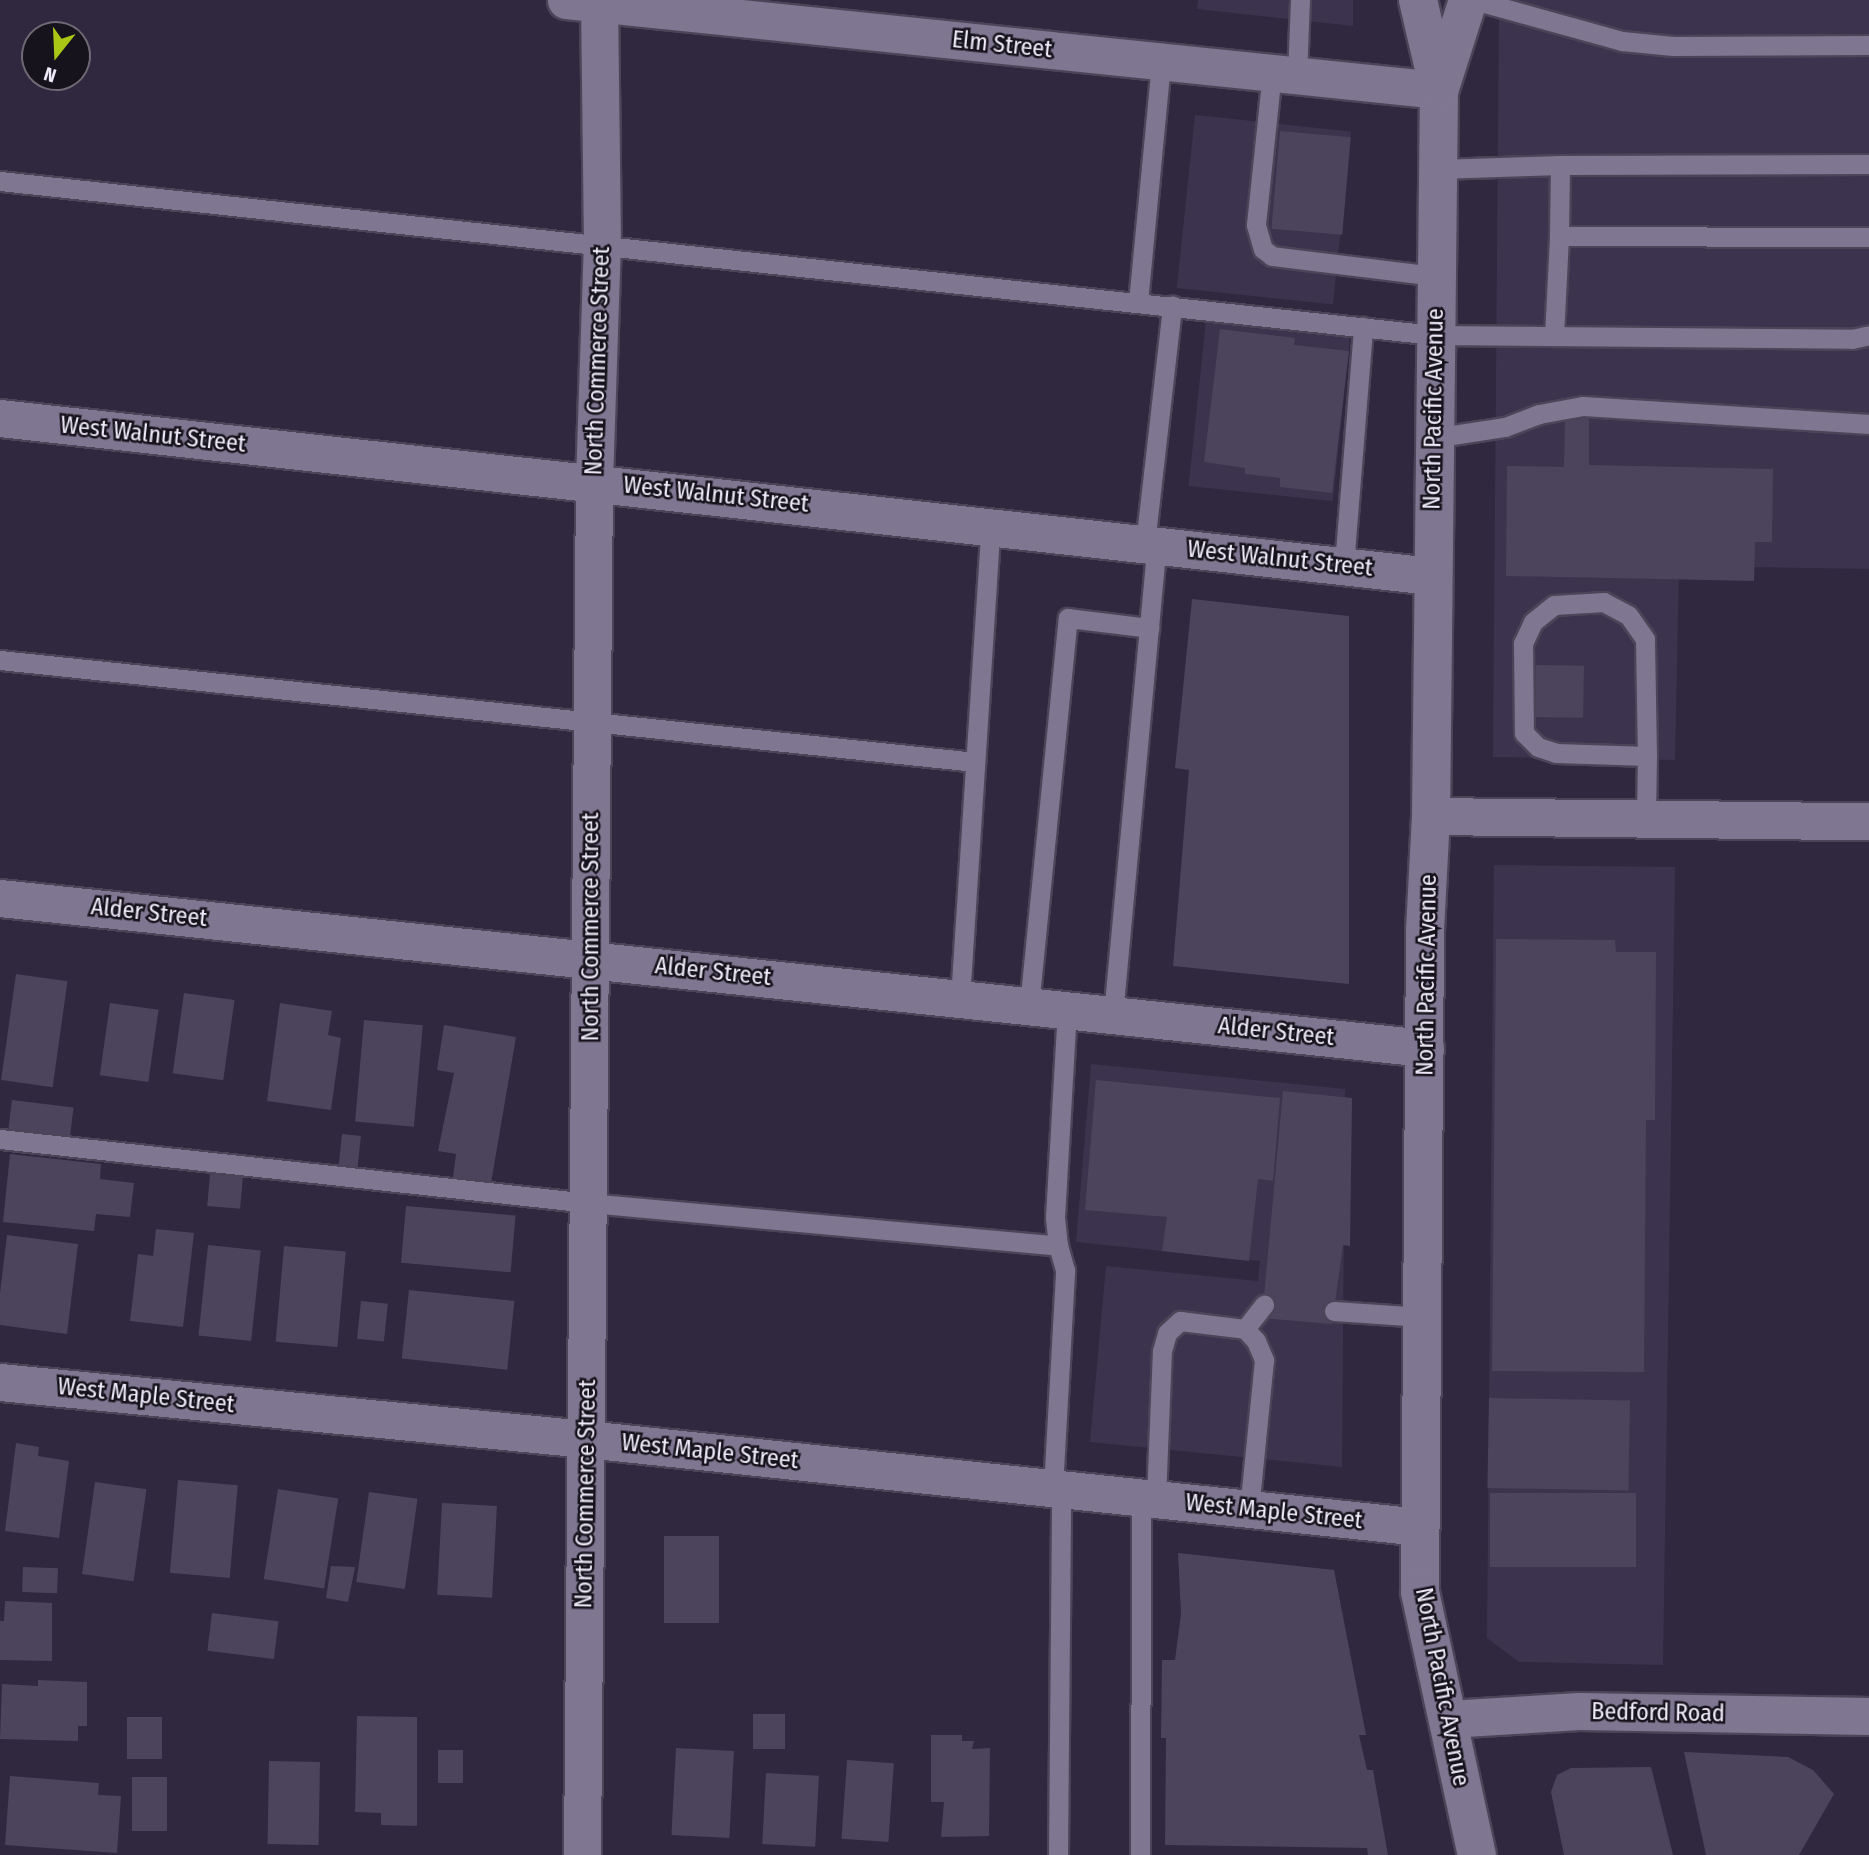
<!DOCTYPE html>
<style>
body{margin:0}
#map{position:relative;width:1869px;height:1855px;overflow:hidden;background:#30283f;font-family:"Fira Sans Condensed",sans-serif}
div>[style]{position:absolute}
.built>*{inset:0;background:#3c334e;transform-origin:0 0}
.building>*{inset:0;background:#4c445c;transform-origin:0 0}
.roads{filter:drop-shadow(2px 0 #4b4558) drop-shadow(-2px 0 #4b4558) drop-shadow(0 2px #4b4558) drop-shadow(0 -2px #4b4558)}
.lane>*{height:19px;margin:-9.5px;padding:0 9.5px;transform-origin:9.5px;border-radius:9.5px;background:#7f7791}
.street>*{height:37px;margin:-18.5px;padding:0 18.5px;transform-origin:18.5px;border-radius:18.5px;background:#7f7791}
.secondary>*{height:38px;margin:-19px;padding:0 19px;transform-origin:19px;border-radius:19px;background:#7f7791}
span{translate:-50% -50%;white-space:nowrap;text-align:center;line-height:1.15;-webkit-text-stroke:5px #17131d;paint-order:stroke}
.street-label{font-size:24px;color:#eeeaf9}
.north{position:absolute;left:21px;top:21px;width:70px;height:70px;box-sizing:border-box;background:#17131d;border:2px solid #6d6975;border-radius:50%;rotate:198deg;font-size:19px;font-weight:700;line-height:28px;text-align:center;color:#eeeaf9}
.north::after{content:'';display:block;margin:auto;width:24px;height:32px;background:#abc716;clip-path:polygon(50% 0,100% 100%,50% 72%,0 100%)}
</style>
<div id="map">
<div class="built">
<div style="clip-path:polygon(1198px 0,1353px 0,1353px 26px,1197px 9px)"></div>
<div style="clip-path:polygon(1499px 0,1869px 0,1869px 569px,1679px 566px,1675px 760px,1493px 757px)"></div>
<div style="left:1195px;top:115px;width:157px;height:174px;rotate:6deg"></div>
<div style="left:1207px;top:311px;width:145px;height:176px;rotate:6deg"></div>
<div style="clip-path:polygon(1494px 865px,1675px 867px,1663px 1665px,1519px 1662px,1487px 1638px)"></div>
<div style="clip-path:polygon(1091px 1064px,1345px 1089px,1342px 1467px,1090px 1442px,1106px 1266px,1258px 1281px,1260px 1261px,1076px 1242px)"></div>
</div>
<div class="building">
<div style="left:1280px;top:131px;width:71px;height:98px;rotate:5deg"></div>
<div style="clip-path:polygon(1220px 329px,1295px 338px,1294px 345px,1349px 351px,1332px 493px,1280px 487px,1280px 478px,1245px 474px,1245px 468px,1204px 462px)"></div>
<div style="clip-path:polygon(1565px 418px,1589px 418px,1589px 465px,1773px 469px,1772px 542px,1755px 542px,1754px 581px,1506px 576px,1507px 466px,1564px 467px)"></div>
<div style="clip-path:polygon(1192px 599px,1349px 616px,1349px 984px,1173px 966px,1189px 770px,1175px 768px)"></div>
<div style="left:1536px;top:665px;width:48px;height:52px;rotate:1deg"></div>
<div style="clip-path:polygon(1496px 939px,1615px 940px,1616px 952px,1656px 952px,1655px 1120px,1646px 1120px,1644px 1372px,1492px 1371px)"></div>
<div style="left:16px;top:974px;width:52px;height:107px;rotate:8deg"></div>
<div style="left:184px;top:993px;width:51px;height:81px;rotate:8deg"></div>
<div style="left:110px;top:1003px;width:49px;height:73px;rotate:8deg"></div>
<div style="clip-path:polygon(280px 1003px,332px 1011px,328px 1035px,341px 1038px,331px 1110px,267px 1101px)"></div>
<div style="left:364px;top:1020px;width:59px;height:102px;rotate:5deg"></div>
<div style="clip-path:polygon(444px 1025px,516px 1037px,491px 1183px,453px 1177px,456px 1154px,438px 1151px,454px 1073px,437px 1070px)"></div>
<div style="clip-path:polygon(1096px 1080px,1280px 1098px,1273px 1181px,1258px 1179px,1249px 1261px,1162px 1251px,1167px 1217px,1085px 1210px)"></div>
<div style="clip-path:polygon(1283px 1091px,1352px 1098px,1350px 1246px,1343px 1245px,1332px 1324px,1262px 1318px)"></div>
<div style="left:12px;top:1100px;width:62px;height:31px;rotate:7deg"></div>
<div style="left:342px;top:1134px;width:19px;height:31px;rotate:6deg"></div>
<div style="clip-path:polygon(10px 1154px,101px 1164px,100px 1179px,134px 1183px,130px 1217px,96px 1214px,94px 1231px,3px 1222px)"></div>
<div style="left:210px;top:1174px;width:33px;height:32px;rotate:5deg"></div>
<div style="left:406px;top:1206px;width:110px;height:57px;rotate:5deg"></div>
<div style="clip-path:polygon(156px 1229px,194px 1233px,183px 1327px,130px 1321px,138px 1254px,153px 1256px)"></div>
<div style="clip-path:polygon(7px 1235px,78px 1244px,67px 1334px,0 1325px,0 1293px)"></div>
<div style="left:208px;top:1245px;width:53px;height:91px;rotate:6deg"></div>
<div style="left:284px;top:1246px;width:62px;height:96px;rotate:5deg"></div>
<div style="left:409px;top:1290px;width:106px;height:69px;rotate:6deg"></div>
<div style="left:361px;top:1301px;width:27px;height:38px;rotate:6deg"></div>
<div style="left:1489px;top:1398px;width:141px;height:90px;rotate:1deg"></div>
<div style="clip-path:polygon(16px 1443px,39px 1447px,38px 1456px,69px 1461px,59px 1538px,5px 1531px)"></div>
<div style="left:178px;top:1480px;width:60px;height:93px;rotate:5deg"></div>
<div style="left:95px;top:1482px;width:52px;height:93px;rotate:8deg"></div>
<div style="left:278px;top:1489px;width:61px;height:91px;rotate:9deg"></div>
<div style="left:369px;top:1492px;width:49px;height:91px;rotate:8deg"></div>
<div style="left:1490px;top:1493px;width:146px;height:74px"></div>
<div style="left:442px;top:1503px;width:55px;height:92px;rotate:3deg"></div>
<div style="left:664px;top:1536px;width:55px;height:87px"></div>
<div style="clip-path:polygon(1178px 1553px,1334px 1570px,1366px 1735px,1359px 1735px,1367px 1770px,1373px 1770px,1388px 1855px,1368px 1855px,1367px 1848px,1165px 1845px,1166px 1738px,1161px 1738px,1162px 1660px,1175px 1660px,1181px 1614px)"></div>
<div style="clip-path:polygon(331px 1566px,355px 1567px,348px 1602px,326px 1598px)"></div>
<div style="left:23px;top:1567px;width:35px;height:25px;rotate:2deg"></div>
<div style="clip-path:polygon(5px 1601px,52px 1603px,52px 1661px,0 1660px,0 1621px,4px 1621px)"></div>
<div style="left:212px;top:1613px;width:67px;height:38px;rotate:7deg"></div>
<div style="clip-path:polygon(38px 1680px,87px 1682px,87px 1726px,78px 1726px,78px 1741px,0 1739px,2px 1684px,38px 1686px)"></div>
<div style="left:753px;top:1714px;width:32px;height:35px"></div>
<div style="clip-path:polygon(357px 1716px,417px 1717px,417px 1826px,381px 1825px,381px 1813px,355px 1812px)"></div>
<div style="left:127px;top:1717px;width:35px;height:42px"></div>
<div style="clip-path:polygon(931px 1735px,962px 1735px,962px 1741px,974px 1741px,972px 1749px,990px 1748px,989px 1836px,941px 1837px,944px 1802px,931px 1802px)"></div>
<div style="left:676px;top:1748px;width:58px;height:87px;rotate:3deg"></div>
<div style="left:438px;top:1750px;width:25px;height:33px"></div>
<div style="clip-path:polygon(1684px 1752px,1788px 1757px,1813px 1770px,1834px 1794px,1799px 1855px,1706px 1855px)"></div>
<div style="left:847px;top:1760px;width:47px;height:79px;rotate:4deg"></div>
<div style="left:320px;top:1762px;width:83px;height:51px;rotate:91deg"></div>
<div style="clip-path:polygon(1651px 1767px,1673px 1855px,1564px 1855px,1551px 1792px,1557px 1775px,1571px 1768px)"></div>
<div style="left:766px;top:1773px;width:53px;height:71px;rotate:3deg"></div>
<div style="clip-path:polygon(10px 1776px,99px 1783px,98px 1795px,121px 1796px,117px 1853px,5px 1845px)"></div>
<div style="left:132px;top:1777px;width:35px;height:54px"></div>
</div>
<div class="roads">
<div class="lane">
<div style="left:1474px;top:0;width:154px;rotate:15.5deg"></div>
<div style="left:1622px;top:41px;width:51px;rotate:5.6deg"></div>
<div style="left:1673px;top:46px;width:196px;rotate:-0.3deg"></div>
<div style="left:1272px;top:72px;width:154px;rotate:96deg"></div>
<div style="left:1256px;top:225px;width:25px;rotate:74deg"></div>
<div style="left:1263px;top:249px;width:11px;rotate:38deg"></div>
<div style="left:1272px;top:256px;width:164px;rotate:7deg"></div>
<div style="left:1297px;top:75px;width:75px;rotate:-87.7deg"></div>
<div style="left:1438px;top:169px;width:122px;rotate:-1.9deg"></div>
<div style="left:1560px;top:165px;width:309px;rotate:-0.2deg"></div>
<div style="left:0;top:181px;width:1442px;rotate:6.13deg"></div>
<div style="left:1434px;top:335px;width:418px;rotate:0.5deg"></div>
<div style="left:1852px;top:339px;width:17px;rotate:-13deg"></div>
<div style="left:1559px;top:236px;width:71px;rotate:-89.2deg"></div>
<div style="left:1138px;top:302px;width:242px;rotate:-84.5deg"></div>
<div style="left:1554px;top:336px;width:100px;rotate:-87.1deg"></div>
<div style="left:1559px;top:236px;width:310px;rotate:0.2deg"></div>
<div style="left:1433px;top:438px;width:73px;rotate:-8.7deg"></div>
<div style="left:1505px;top:427px;width:36px;rotate:-21deg"></div>
<div style="left:1539px;top:414px;width:45px;rotate:-10.3deg"></div>
<div style="left:1583px;top:406px;width:287px;rotate:3.6deg"></div>
<div style="left:1145px;top:544px;width:240px;rotate:-83.5deg"></div>
<div style="left:1344px;top:565px;width:239px;rotate:-85.4deg"></div>
<div style="left:0;top:660px;width:980px;rotate:5.97deg"></div>
<div style="left:1646px;top:818px;width:62px;rotate:-89.1deg"></div>
<div style="left:1647px;top:756px;width:117px;rotate:-91deg"></div>
<div style="left:1645px;top:639px;width:29px;rotate:-125deg"></div>
<div style="left:1628px;top:615px;width:27px;rotate:-152deg"></div>
<div style="left:1604px;top:602px;width:50px;rotate:176.6deg"></div>
<div style="left:1554px;top:605px;width:27px;rotate:141deg"></div>
<div style="left:1533px;top:622px;width:23px;rotate:115deg"></div>
<div style="left:1523px;top:643px;width:90px;rotate:89.4deg"></div>
<div style="left:1524px;top:733px;width:20px;rotate:45deg"></div>
<div style="left:1538px;top:747px;width:19px;rotate:18deg"></div>
<div style="left:1556px;top:753px;width:91px;rotate:1.9deg"></div>
<div style="left:960px;top:999px;width:474px;rotate:-86.3deg"></div>
<div style="left:1029px;top:1006px;width:390px;rotate:-84.3deg"></div>
<div style="left:1068px;top:618px;width:82px;rotate:7deg"></div>
<div style="left:1113px;top:1015px;width:472px;rotate:-84.7deg"></div>
<div style="left:0;top:1139px;width:592px;rotate:6.2deg"></div>
<div style="left:589px;top:1203px;width:471px;rotate:5.2deg"></div>
<div style="left:1334px;top:1311px;width:88px;rotate:3.9deg"></div>
<div style="left:1245px;top:1329px;width:31px;rotate:-52deg"></div>
<div style="left:1053px;top:1488px;width:218px;rotate:-86.8deg"></div>
<div style="left:1065px;top:1270px;width:25px;rotate:-106deg"></div>
<div style="left:1058px;top:1246px;width:29px;rotate:-96deg"></div>
<div style="left:1055px;top:1217px;width:206px;rotate:-86.7deg"></div>
<div style="left:1156px;top:1499px;width:148px;rotate:-87.7deg"></div>
<div style="left:1162px;top:1351px;width:19px;rotate:-74deg"></div>
<div style="left:1167px;top:1333px;width:18px;rotate:-43deg"></div>
<div style="left:1180px;top:1321px;width:65px;rotate:7deg"></div>
<div style="left:1245px;top:1329px;width:16px;rotate:47deg"></div>
<div style="left:1256px;top:1341px;width:21px;rotate:67deg"></div>
<div style="left:1264px;top:1360px;width:150px;rotate:95.7deg"></div>
<div style="left:1058px;top:1855px;width:366px;rotate:-89.5deg"></div>
<div style="left:1140px;top:1855px;width:357px;rotate:-89.8deg"></div>
</div>
<div class="street">
<div style="left:566px;top:0;width:878px;rotate:5.89deg"></div>
<div style="left:0;top:418px;width:1441px;rotate:6.3deg"></div>
<div style="left:1431px;top:816px;width:438px;rotate:0.7deg"></div>
<div style="left:0;top:898px;width:1433px;rotate:6.01deg"></div>
<div style="left:0;top:1382px;width:589px;rotate:5.56deg"></div>
<div style="left:586px;top:1439px;width:839px;rotate:6.02deg"></div>
<div style="left:1448px;top:1719px;width:131px;rotate:-3.5deg"></div>
<div style="left:1579px;top:1711px;width:290px;rotate:1deg"></div>
<div style="left:582px;top:1855px;width:1373px;rotate:-89.5deg"></div>
<div style="left:594px;top:482px;width:237px;rotate:-88.1deg"></div>
<div style="left:602px;top:245px;width:245px;rotate:-90.7deg"></div>
</div>
<div class="secondary">
<div style="left:1418px;top:0;width:92px;rotate:76.9deg"></div>
<div style="left:1439px;top:90px;width:726px;rotate:90.63deg"></div>
<div style="left:1431px;top:816px;width:116px;rotate:93deg"></div>
<div style="left:1425px;top:932px;width:660px;rotate:90.43deg"></div>
<div style="left:1420px;top:1592px;width:269px;rotate:77.8deg"></div>
<div style="left:1440px;top:88px;width:92px;rotate:-72.3deg"></div>
</div>
</div>
<div class="street-label">
<span style="left:1002px;top:45px;rotate:6deg">Elm Street</span>
<span style="left:598px;top:361px;rotate:-88deg">North Commerce Street</span>
<span style="left:1434px;top:409px;rotate:-89deg">North Pacific Avenue</span>
<span style="left:153px;top:435px;rotate:6deg">West Walnut Street</span>
<span style="left:716px;top:495px;rotate:6deg">West Walnut Street</span>
<span style="left:1280px;top:559px;rotate:6deg">West Walnut Street</span>
<span style="left:149px;top:913px;rotate:6deg">Alder Street</span>
<span style="left:591px;top:927px;rotate:-90deg">North Commerce Street</span>
<span style="left:713px;top:972px;rotate:6deg">Alder Street</span>
<span style="left:1427px;top:975px;rotate:-89deg">North Pacific Avenue</span>
<span style="left:1276px;top:1032px;rotate:6deg">Alder Street</span>
<span style="left:146px;top:1396px;rotate:6deg">West Maple Street</span>
<span style="left:710px;top:1452px;rotate:6deg">West Maple Street</span>
<span style="left:586px;top:1494px;rotate:-89deg">North Commerce Street</span>
<span style="left:1274px;top:1512px;rotate:6deg">West Maple Street</span>
<span style="left:1442px;top:1687px;rotate:79deg">North Pacific Avenue</span>
<span style="left:1658px;top:1713px;rotate:1deg">Bedford Road</span>
</div>
<div class="north">N</div>
</div>
